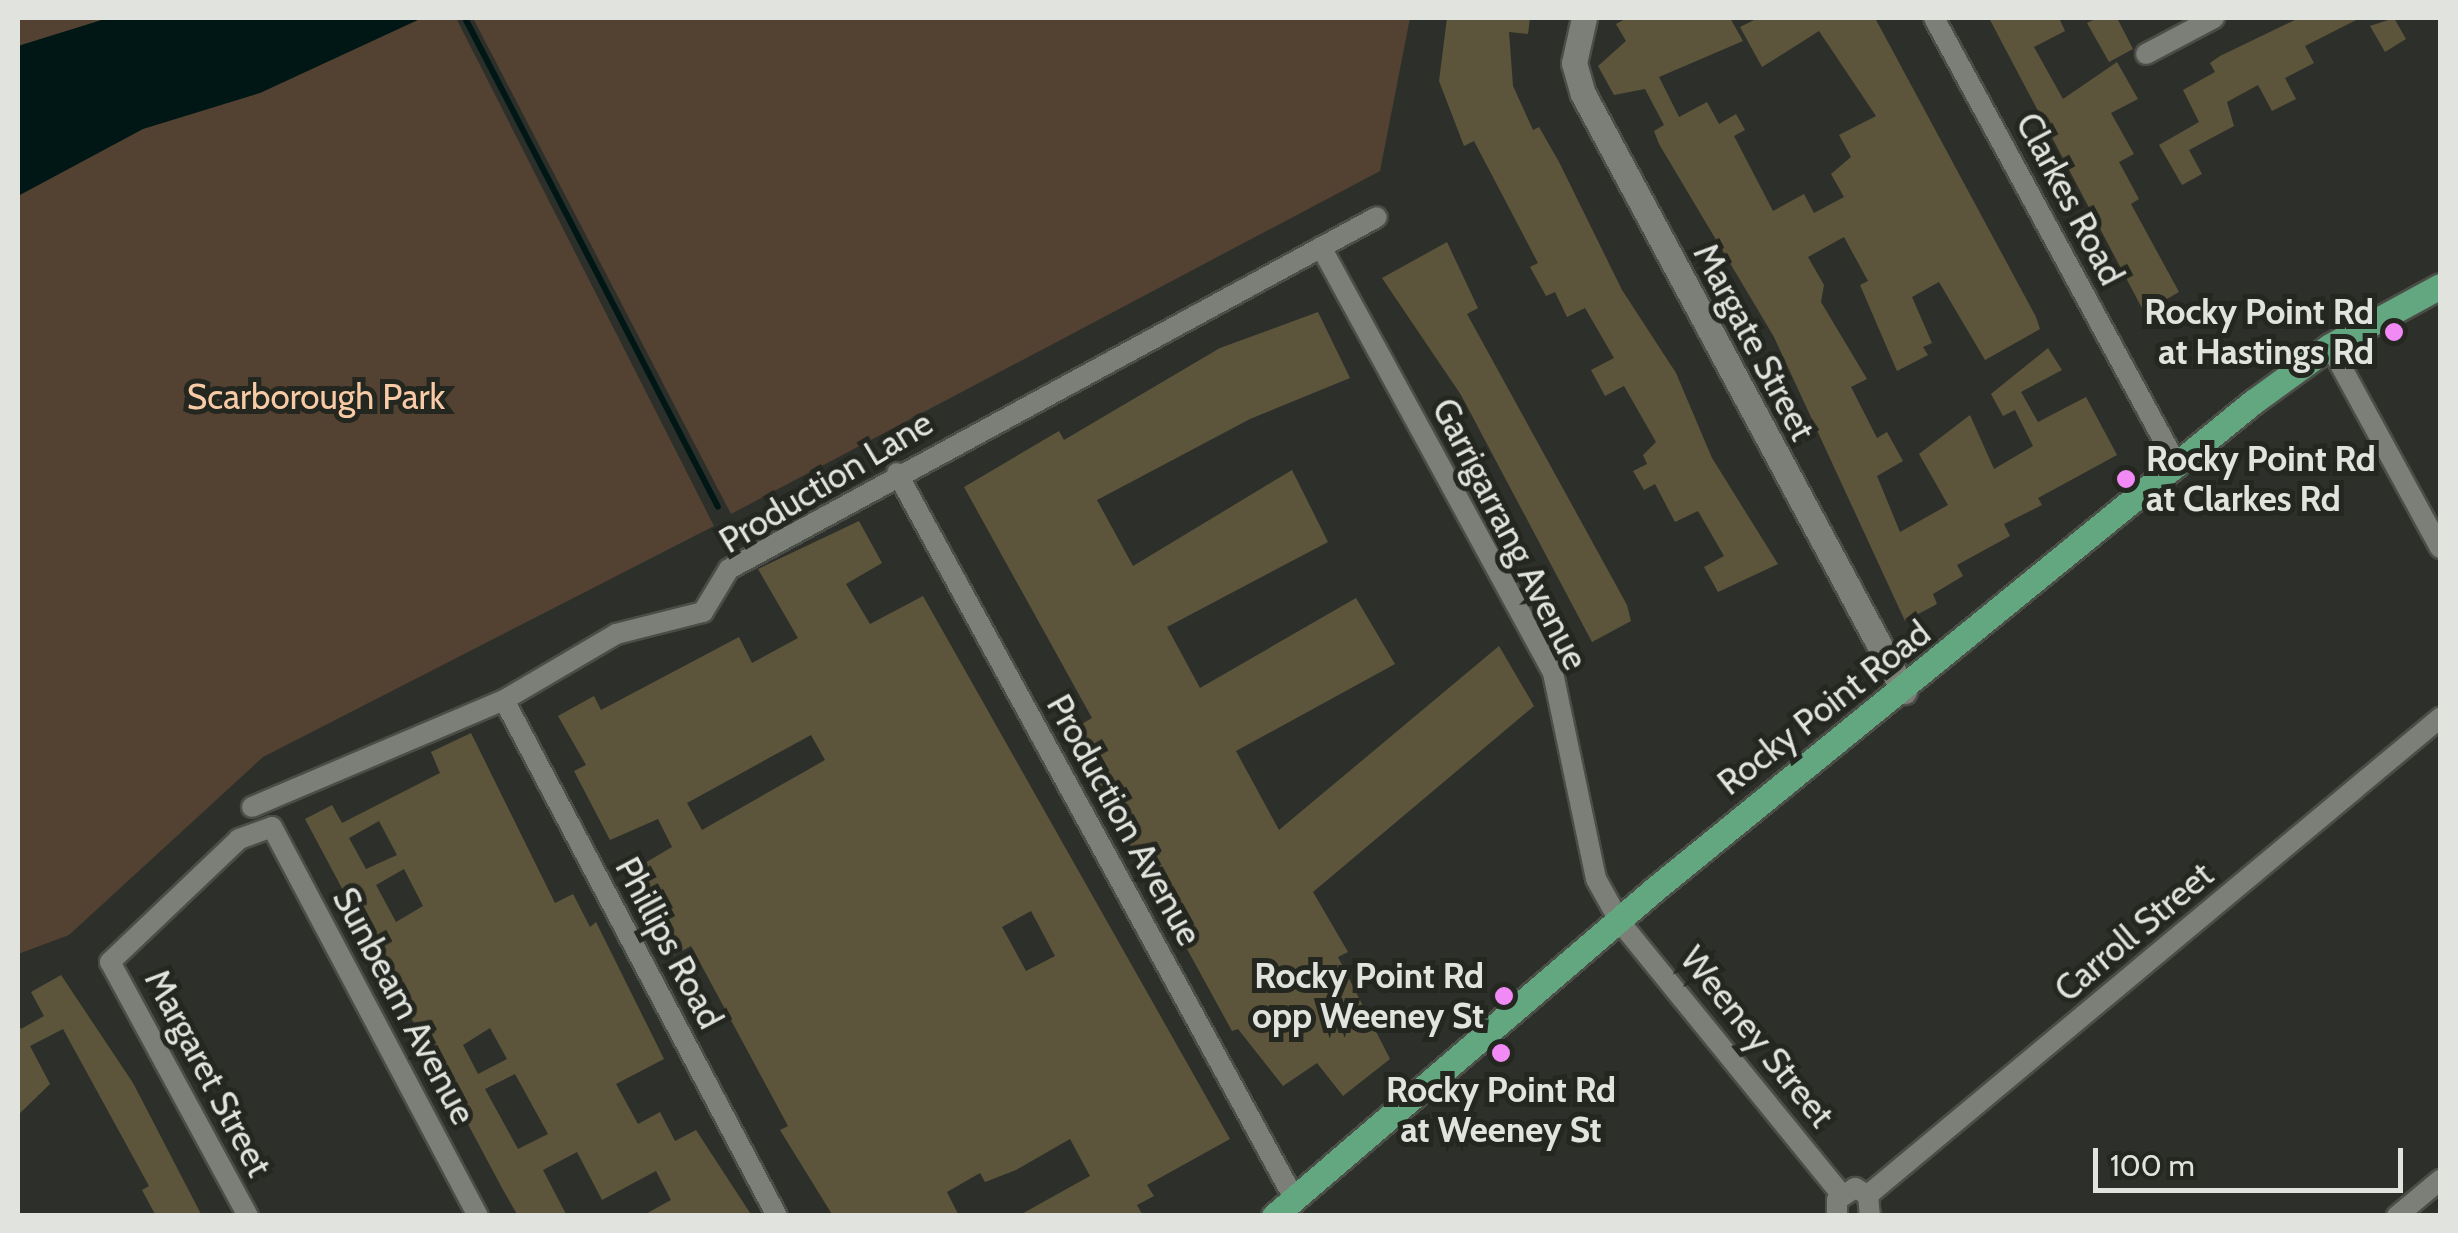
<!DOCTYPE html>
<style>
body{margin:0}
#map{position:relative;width:2458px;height:1233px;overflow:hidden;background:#2d302a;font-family:Cabin,sans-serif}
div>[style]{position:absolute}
.green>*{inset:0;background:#534132}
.water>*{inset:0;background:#001715}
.stream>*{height:6px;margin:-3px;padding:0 3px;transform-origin:3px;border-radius:3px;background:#001715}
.building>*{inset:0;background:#5d553b}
.roads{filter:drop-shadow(2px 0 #4b4d47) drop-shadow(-2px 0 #4b4d47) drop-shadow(0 2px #4b4d47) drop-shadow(0 -2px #4b4d47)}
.minor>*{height:20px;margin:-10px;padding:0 10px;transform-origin:10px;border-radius:10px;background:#7c7f78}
.tertiary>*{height:25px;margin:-12.5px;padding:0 12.5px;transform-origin:12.5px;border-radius:12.5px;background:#7c7f78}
.primary>*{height:25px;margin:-12.5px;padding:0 12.5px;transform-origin:12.5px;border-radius:12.5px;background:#62a77f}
.dots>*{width:28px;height:28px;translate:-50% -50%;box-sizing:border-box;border:5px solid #242620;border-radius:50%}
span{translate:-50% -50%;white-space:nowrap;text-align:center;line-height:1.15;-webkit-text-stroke:10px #242620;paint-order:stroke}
.street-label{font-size:35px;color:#e1e3df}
.poi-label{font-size:35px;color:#e1e3df;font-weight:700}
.right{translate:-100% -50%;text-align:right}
.left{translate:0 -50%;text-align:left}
.park-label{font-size:35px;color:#f8cba6}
.frame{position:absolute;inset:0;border:20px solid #e1e3df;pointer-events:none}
.scale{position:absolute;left:2093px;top:1148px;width:310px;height:45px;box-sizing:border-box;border:5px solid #e1e3df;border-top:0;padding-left:12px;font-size:30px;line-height:35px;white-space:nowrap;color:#e1e3df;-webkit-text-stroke:8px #242620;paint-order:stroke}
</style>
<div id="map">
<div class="green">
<div style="clip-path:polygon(18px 18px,456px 18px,714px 526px,263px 757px,69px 935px,18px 954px)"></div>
<div style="clip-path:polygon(473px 18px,1410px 18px,1380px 171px,731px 514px)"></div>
</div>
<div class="water">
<div style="clip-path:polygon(108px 18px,420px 18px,420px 19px,260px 93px,143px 129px,18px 196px,18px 46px)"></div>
</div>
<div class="stream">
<div style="left:466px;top:20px;width:548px;rotate:62.64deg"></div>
</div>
<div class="building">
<div style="clip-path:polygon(1447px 18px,1530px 18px,1528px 34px,1509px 32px,1513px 86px,1533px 130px,1539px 127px,1559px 162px,1622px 290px,1676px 373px,1712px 458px,1778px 564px,1718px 592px,1704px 567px,1724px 556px,1698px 511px,1675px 522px,1655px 484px,1644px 490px,1633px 471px,1647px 464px,1643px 455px,1656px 442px,1624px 386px,1605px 396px,1591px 370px,1614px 358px,1585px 308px,1567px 317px,1555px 292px,1546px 296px,1530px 267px,1538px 263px,1474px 141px,1464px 146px,1439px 81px)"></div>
<div style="clip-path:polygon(1627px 18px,1730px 18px,1743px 41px,1659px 77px,1679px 117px,1707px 102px,1719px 124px,1736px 114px,1745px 130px,1734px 136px,1773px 211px,1804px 194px,1814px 213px,1844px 197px,1831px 174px,1851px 157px,1839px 135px,1876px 116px,1819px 31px,1762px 67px,1740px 27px,1758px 18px,1875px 18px,2036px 317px,2040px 329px,1985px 360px,1939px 282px,1912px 297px,1932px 343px,1923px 347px,1928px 355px,1897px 371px,1860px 285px,1868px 281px,1844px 237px,1808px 257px,1824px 285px,1821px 302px,1867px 379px,1851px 387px,1877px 438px,1887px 432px,1903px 461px,1877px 476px,1900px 532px,1948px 505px,1919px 454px,1970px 415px,1994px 469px,2033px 446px,2015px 410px,2003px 416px,1991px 394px,2048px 348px,2062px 370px,2021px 392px,2038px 422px,2086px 397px,2117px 455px,2038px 498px,2042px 505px,2004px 524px,2010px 536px,1957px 565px,1963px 576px,1933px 594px,1937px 604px,1905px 621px,1774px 337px,1659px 144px,1654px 131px,1664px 125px,1645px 89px,1614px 95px,1598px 66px,1626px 41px,1616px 24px)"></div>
<div style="clip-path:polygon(1989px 18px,2059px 18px,2065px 31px,2034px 47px,2063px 99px,2117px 62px,2138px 99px,2111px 113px,2134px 154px,2119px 162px,2139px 199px,2131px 204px,2179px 292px,2144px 312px)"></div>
<div style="clip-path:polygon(2097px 18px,2117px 18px,2133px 49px,2109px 62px,2087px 23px)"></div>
<div style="clip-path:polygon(2299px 18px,2360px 18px,2305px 46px,2314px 63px,2285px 78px,2296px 99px,2272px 111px,2258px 85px,2227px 102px,2234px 126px,2189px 150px,2202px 174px,2182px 185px,2159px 145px,2199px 122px,2183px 90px,2215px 72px,2210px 63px,2220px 56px)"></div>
<div style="clip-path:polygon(2394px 18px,2406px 39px,2385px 52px,2370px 26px)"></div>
<div style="clip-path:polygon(1447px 242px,1478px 308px,1467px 314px,1627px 605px,1631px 621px,1592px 642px,1461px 395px,1382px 278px)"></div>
<div style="clip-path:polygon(1318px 312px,1350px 378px,1250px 419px,1097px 500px,1133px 566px,1292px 470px,1328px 542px,1167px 627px,1200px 688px,1356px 598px,1395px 664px,1236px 751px,1279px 830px,1499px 646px,1534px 706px,1313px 892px,1348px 952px,1338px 957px,1390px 1059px,1343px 1096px,1317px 1063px,1283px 1086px,1238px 1029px,1232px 1031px,1068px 732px,1092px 718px,964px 487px,1059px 431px,1064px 440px,1220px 348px)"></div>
<div style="clip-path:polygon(evenodd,859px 521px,882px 563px,846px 584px,870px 624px,923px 596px,1230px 1139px,1147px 1185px,1154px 1196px,1137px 1205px,1143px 1216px,1018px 1216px,1090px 1176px,1070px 1139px,1016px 1170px,985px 1182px,980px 1173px,947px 1192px,959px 1216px,833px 1216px,780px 1130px,788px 1126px,691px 946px,673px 956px,628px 873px,672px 847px,658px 819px,610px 840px,574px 771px,586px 765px,558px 716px,594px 696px,601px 710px,739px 637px,752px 663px,798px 638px,758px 569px,859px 521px,811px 735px,825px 760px,702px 830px,687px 803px,811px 735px,859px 521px,1031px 911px,1055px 956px,1026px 971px,1002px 927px,1031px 911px)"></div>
<div style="clip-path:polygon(evenodd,471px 733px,555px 903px,573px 894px,590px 927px,596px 922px,664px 1059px,616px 1084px,638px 1124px,660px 1112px,675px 1141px,696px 1130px,752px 1216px,642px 1216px,671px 1200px,656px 1171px,602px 1200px,577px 1152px,543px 1170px,567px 1216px,518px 1216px,502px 1188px,305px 819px,332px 805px,342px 823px,440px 773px,431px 752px,471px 733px,379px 821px,397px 855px,366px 869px,349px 838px,379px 821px,471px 733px,404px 869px,423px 906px,396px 922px,376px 885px,404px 869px,471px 733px,490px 1028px,507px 1059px,478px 1074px,463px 1045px,490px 1028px,471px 733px,515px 1074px,548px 1134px,518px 1149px,485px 1089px,515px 1074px)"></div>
<div style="clip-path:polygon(61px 975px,133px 1083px,202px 1216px,156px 1216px,142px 1190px,149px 1186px,63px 1029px,30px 1046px,50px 1084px,18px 1115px,18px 1023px,21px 1029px,44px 1016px,31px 992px)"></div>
</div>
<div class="roads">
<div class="minor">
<div style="left:1934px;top:18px;width:509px;rotate:61.47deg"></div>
<div style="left:2146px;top:54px;width:77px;rotate:-27.9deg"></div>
<div style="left:1321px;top:247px;width:485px;rotate:61.4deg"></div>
<div style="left:1553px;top:673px;width:210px;rotate:78.2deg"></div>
<div style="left:1596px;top:879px;width:49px;rotate:60.8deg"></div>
<div style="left:1620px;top:922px;width:350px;rotate:50.9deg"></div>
<div style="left:2330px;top:346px;width:230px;rotate:61.4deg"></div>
<div style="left:897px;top:473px;width:827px;rotate:61.3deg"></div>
<div style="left:504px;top:700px;width:584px;rotate:62.12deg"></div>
<div style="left:252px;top:807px;width:274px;rotate:-23deg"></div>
<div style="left:504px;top:700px;width:130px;rotate:-30.5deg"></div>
<div style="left:616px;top:634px;width:90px;rotate:-14.2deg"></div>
<div style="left:703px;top:612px;width:50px;rotate:-58.8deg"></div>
<div style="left:729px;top:569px;width:737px;rotate:-28.51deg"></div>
<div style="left:1868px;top:1195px;width:745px;rotate:-39.83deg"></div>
<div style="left:248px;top:1216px;width:289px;rotate:-118.5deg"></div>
<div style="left:110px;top:962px;width:178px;rotate:-43.6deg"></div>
<div style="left:239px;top:839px;width:35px;rotate:-20deg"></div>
<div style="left:272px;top:827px;width:440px;rotate:62.1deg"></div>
<div style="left:1837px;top:1216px;width:16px;rotate:-90deg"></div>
<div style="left:1837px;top:1200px;width:22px;rotate:-34deg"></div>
<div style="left:1855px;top:1188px;width:15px;rotate:28deg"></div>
<div style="left:1868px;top:1195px;width:21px;rotate:85deg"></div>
<div style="left:2397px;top:1216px;width:56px;rotate:-39.9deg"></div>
</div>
<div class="tertiary">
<div style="left:1584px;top:18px;width:46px;rotate:102.5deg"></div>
<div style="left:1574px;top:63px;width:32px;rotate:74deg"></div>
<div style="left:1583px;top:94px;width:678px;rotate:61.73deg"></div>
</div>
<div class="primary">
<div style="left:1274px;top:1216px;width:503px;rotate:-40.65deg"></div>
<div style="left:1656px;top:888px;width:770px;rotate:-39.15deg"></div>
<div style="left:2253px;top:402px;width:95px;rotate:-36deg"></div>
<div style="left:2330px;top:346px;width:125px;rotate:-28.6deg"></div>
</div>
</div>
<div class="dots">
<div style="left:2394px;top:332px;background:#f18af4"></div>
<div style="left:2126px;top:479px;background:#f18af4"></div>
<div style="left:1504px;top:996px;background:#f18af4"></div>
<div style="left:1501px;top:1053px;background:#f18af4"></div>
</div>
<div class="street-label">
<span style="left:2070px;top:199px;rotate:62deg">Clarkes Road</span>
<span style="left:1754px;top:342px;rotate:62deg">Margate Street</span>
<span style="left:826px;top:482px;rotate:-31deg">Production Lane</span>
<span style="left:1510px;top:534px;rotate:63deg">Garrigarrang Avenue</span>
<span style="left:1824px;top:708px;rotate:-38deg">Rocky Point Road</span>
<span style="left:1124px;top:820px;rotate:61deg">Production Avenue</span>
<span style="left:2134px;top:932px;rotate:-40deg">Carroll Street</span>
<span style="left:669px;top:943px;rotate:62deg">Phillips Road</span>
<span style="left:404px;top:1006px;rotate:62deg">Sunbeam Avenue</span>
<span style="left:1757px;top:1037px;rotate:51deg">Weeney Street</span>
<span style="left:208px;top:1073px;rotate:62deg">Margaret Street</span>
</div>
<div class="poi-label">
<span class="right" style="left:2374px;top:332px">Rocky Point Rd<br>at Hastings Rd</span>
<span class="left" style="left:2146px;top:479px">Rocky Point Rd<br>at Clarkes Rd</span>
<span class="right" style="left:1484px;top:996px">Rocky Point Rd<br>opp Weeney St</span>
<span style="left:1501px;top:1110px">Rocky Point Rd<br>at Weeney St</span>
</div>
<div class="park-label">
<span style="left:316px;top:397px">Scarborough Park</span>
</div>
<div class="frame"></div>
<div class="scale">100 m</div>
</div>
